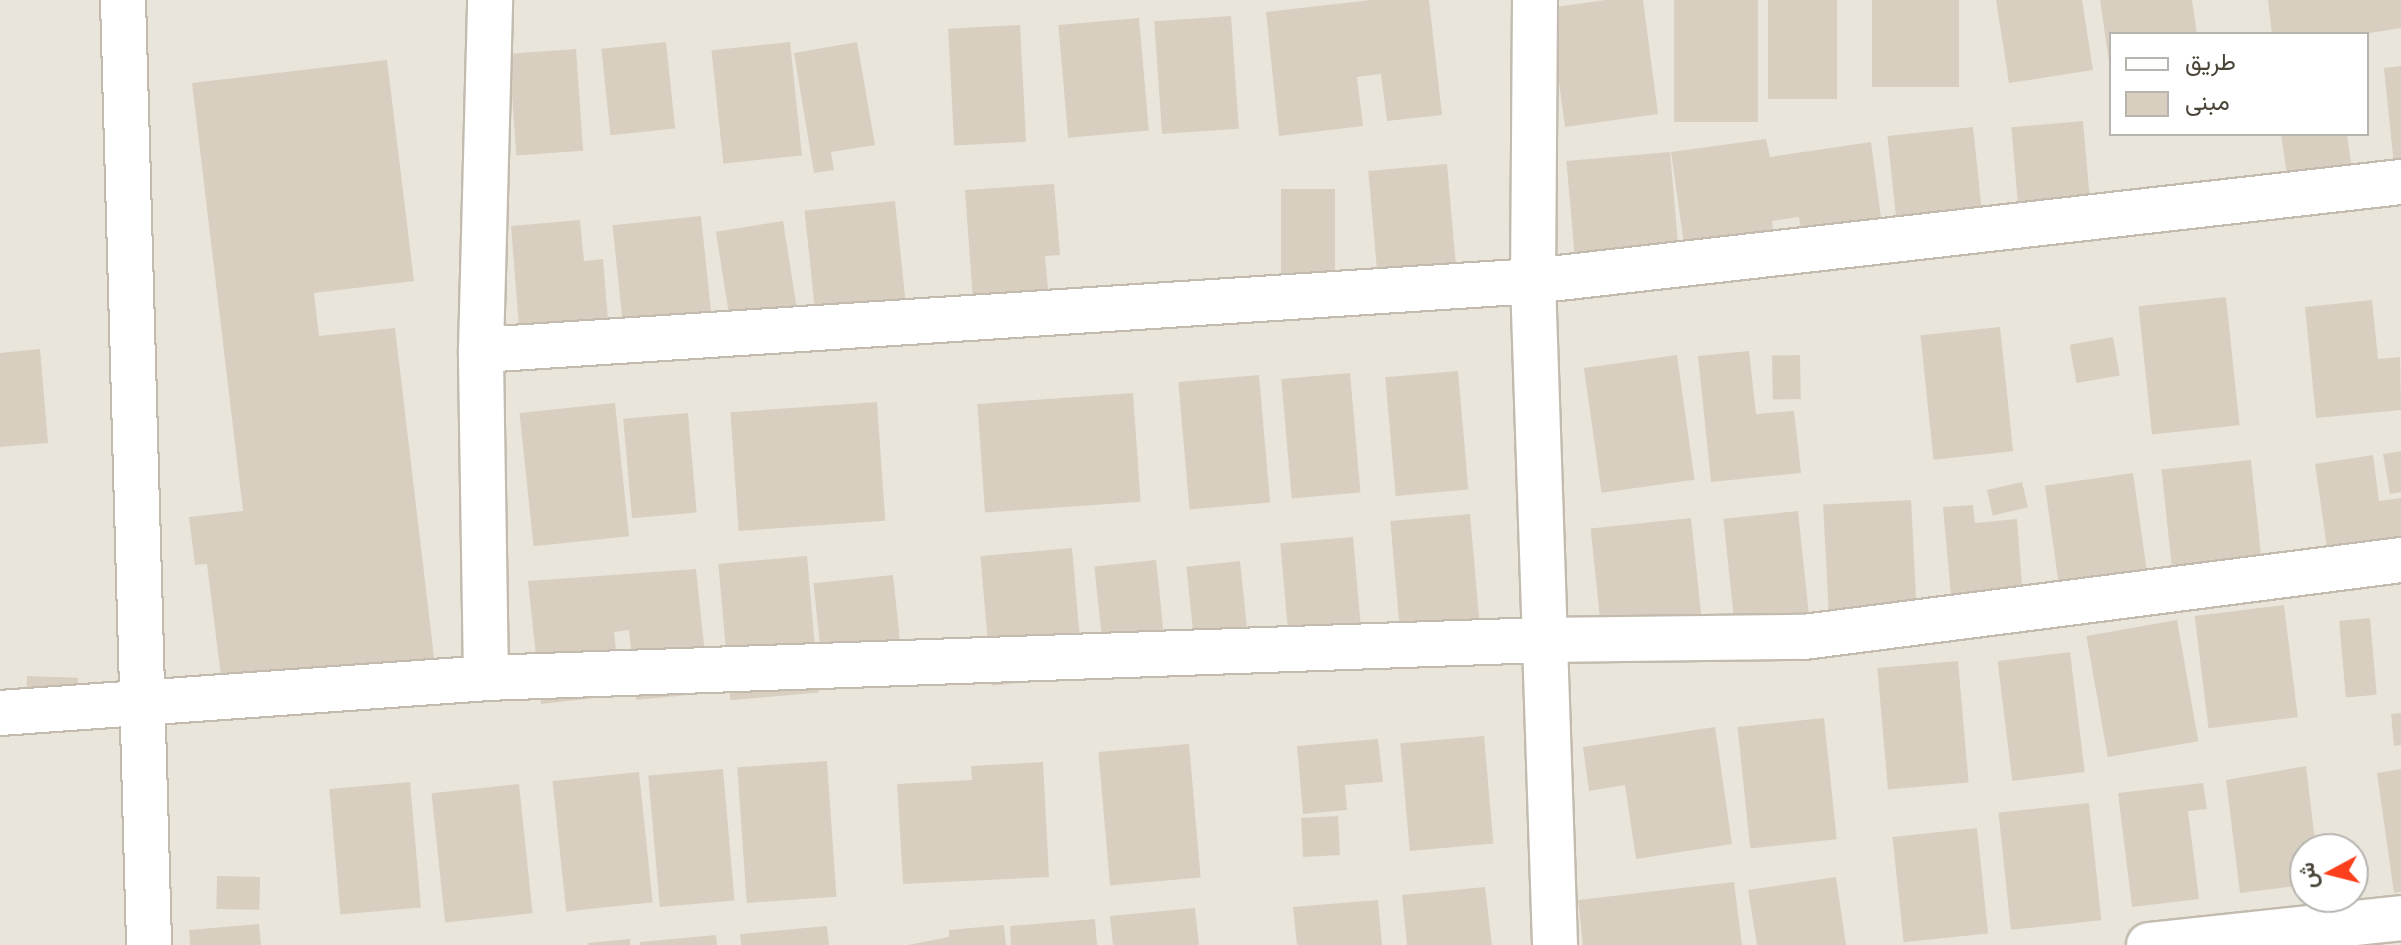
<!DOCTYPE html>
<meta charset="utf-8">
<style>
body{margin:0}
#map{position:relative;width:2401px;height:945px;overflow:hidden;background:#f6f3ec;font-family:"IBM Plex Sans",Vazirmatn,sans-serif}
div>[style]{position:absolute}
.residential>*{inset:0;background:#eae5da}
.building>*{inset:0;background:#d8cfc1;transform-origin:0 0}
.roads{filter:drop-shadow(2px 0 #c2bbae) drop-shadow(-2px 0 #c2bbae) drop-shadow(0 2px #c2bbae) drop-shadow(0 -2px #c2bbae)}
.street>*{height:44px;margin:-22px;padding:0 22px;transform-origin:22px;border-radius:22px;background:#fff}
span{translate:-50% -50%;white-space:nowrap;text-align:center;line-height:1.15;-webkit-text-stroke:6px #fff;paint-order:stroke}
.legend{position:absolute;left:2109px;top:32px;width:260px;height:104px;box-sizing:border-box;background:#fff;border:2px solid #b7b4b0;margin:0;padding:10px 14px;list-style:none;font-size:24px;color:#4b4439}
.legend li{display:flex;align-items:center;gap:16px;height:40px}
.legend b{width:40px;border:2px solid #b7b4b0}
.north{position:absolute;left:2289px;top:833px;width:80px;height:80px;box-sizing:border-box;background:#fff;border:2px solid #b7b4b0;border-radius:50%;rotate:263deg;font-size:22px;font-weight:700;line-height:32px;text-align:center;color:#4b4439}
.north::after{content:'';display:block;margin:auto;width:28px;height:36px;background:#fc3f1d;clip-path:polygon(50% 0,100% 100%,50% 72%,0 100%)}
</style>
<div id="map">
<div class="residential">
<div style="clip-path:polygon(evenodd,0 0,2401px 0,2401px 945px,0 945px,0 0,2111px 34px,2367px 34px,2367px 134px,2111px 134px,2111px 34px,0 0,2305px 849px,2353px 849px,2353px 897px,2305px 897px,2305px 849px)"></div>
</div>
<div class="building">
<div style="clip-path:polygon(1371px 0,1429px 0,1442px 115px,1387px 121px,1381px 74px,1357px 77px,1363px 126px,1279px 136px,1266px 12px)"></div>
<div style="clip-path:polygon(1605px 0,1643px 0,1658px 114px,1565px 127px,1549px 8px)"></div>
<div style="left:1674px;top:0;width:84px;height:122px"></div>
<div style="left:1768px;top:0;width:69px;height:99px"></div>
<div style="left:1872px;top:0;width:87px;height:87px"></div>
<div style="clip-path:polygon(1996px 0,2082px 0,2093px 70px,2009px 83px)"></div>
<div style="clip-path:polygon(2100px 0,2192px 0,2197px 34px,2111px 34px,2109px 62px)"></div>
<div style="clip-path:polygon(2268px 0,2401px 0,2401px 28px,2363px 34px,2272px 34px)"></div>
<div style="left:1231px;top:16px;width:113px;height:77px;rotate:86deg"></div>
<div style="left:1139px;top:18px;width:113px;height:81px;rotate:85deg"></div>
<div style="left:1020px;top:25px;width:117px;height:72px;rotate:87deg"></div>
<div style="left:666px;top:42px;width:87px;height:65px;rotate:84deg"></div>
<div style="left:790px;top:42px;width:114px;height:79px;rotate:84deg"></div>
<div style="clip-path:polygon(857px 42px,875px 145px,831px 152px,834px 170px,814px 173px,794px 53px)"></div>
<div style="left:576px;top:49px;width:102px;height:67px;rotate:86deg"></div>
<div style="clip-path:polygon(387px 60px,414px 281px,314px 293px,319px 336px,395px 328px,438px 691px,226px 717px,207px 564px,195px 565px,189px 517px,243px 511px,192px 83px)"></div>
<div style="clip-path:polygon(2401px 66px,2401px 205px,2398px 205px,2384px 68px)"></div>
<div style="left:2083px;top:121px;width:110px;height:72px;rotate:85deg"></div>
<div style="left:1973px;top:127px;width:124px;height:86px;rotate:84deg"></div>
<div style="clip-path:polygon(2281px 134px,2347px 134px,2355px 193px,2291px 203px)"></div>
<div style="clip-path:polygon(1766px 139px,1770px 157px,1871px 142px,1886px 256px,1807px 267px,1799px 217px,1772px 221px,1778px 266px,1689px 280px,1671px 152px)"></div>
<div style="left:1670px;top:152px;width:123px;height:104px;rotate:85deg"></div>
<div style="left:1447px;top:164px;width:126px;height:79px;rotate:85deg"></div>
<div style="clip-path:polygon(1054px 184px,1060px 255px,1045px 256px,1050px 311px,974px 316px,965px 190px)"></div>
<div style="left:1335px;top:189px;width:101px;height:54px;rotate:90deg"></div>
<div style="left:895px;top:201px;width:118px;height:91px;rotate:84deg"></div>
<div style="left:701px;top:216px;width:114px;height:89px;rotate:84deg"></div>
<div style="clip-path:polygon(580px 220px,584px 261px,603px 259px,609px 333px,520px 340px,511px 226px)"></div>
<div style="left:783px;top:221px;width:99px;height:68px;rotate:81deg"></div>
<div style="left:2226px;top:297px;width:129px;height:88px;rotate:84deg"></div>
<div style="clip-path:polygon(2372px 300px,2378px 359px,2400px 357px,2401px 410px,2316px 418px,2305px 307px)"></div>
<div style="left:2000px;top:327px;width:125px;height:80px;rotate:84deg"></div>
<div style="left:2113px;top:337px;width:39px;height:44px;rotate:80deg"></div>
<div style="clip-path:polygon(40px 349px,48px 443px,0 447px,0 353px)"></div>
<div style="clip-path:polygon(1749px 351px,1756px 414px,1794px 411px,1801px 473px,1711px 482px,1698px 356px)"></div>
<div style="left:1677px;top:355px;width:126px;height:94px;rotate:82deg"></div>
<div style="left:1800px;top:355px;width:44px;height:28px;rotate:89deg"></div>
<div style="left:1458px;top:371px;width:119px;height:73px;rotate:85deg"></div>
<div style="left:1350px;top:373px;width:120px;height:69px;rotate:85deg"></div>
<div style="left:1259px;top:375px;width:128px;height:81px;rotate:85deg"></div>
<div style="left:1133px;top:393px;width:109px;height:156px;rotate:86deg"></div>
<div style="left:877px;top:402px;width:119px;height:147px;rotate:86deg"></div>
<div style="left:615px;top:403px;width:134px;height:96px;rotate:84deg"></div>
<div style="left:688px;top:413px;width:100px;height:65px;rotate:85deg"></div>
<div style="clip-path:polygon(2401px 451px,2401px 492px,2390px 494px,2383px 454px)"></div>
<div style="clip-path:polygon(2373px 455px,2379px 501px,2401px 498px,2401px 567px,2331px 576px,2315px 464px)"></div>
<div style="left:2251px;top:460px;width:124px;height:90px;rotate:84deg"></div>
<div style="left:2133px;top:473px;width:121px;height:89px;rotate:82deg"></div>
<div style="left:2022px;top:482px;width:26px;height:36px;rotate:77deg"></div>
<div style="left:1911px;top:500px;width:118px;height:88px;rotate:87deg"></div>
<div style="clip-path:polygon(1973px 505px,1975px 523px,2017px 519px,2024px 611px,1953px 618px,1943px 507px)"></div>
<div style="left:1798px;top:511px;width:122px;height:75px;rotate:84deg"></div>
<div style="left:1470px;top:514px;width:145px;height:80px;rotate:85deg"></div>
<div style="left:1691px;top:518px;width:124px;height:101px;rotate:84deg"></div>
<div style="left:1353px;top:537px;width:129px;height:73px;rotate:85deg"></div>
<div style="left:1072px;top:548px;width:130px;height:92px;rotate:85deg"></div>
<div style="left:807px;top:556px;width:137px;height:89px;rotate:85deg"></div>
<div style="left:1156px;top:560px;width:108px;height:62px;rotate:84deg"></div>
<div style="left:1240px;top:561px;width:101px;height:54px;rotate:84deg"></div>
<div style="clip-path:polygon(696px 569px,709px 693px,636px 700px,629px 630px,614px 632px,621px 695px,541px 704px,528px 581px)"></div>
<div style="left:893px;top:575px;width:97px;height:80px;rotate:84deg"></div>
<div style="left:2284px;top:605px;width:113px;height:90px;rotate:83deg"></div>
<div style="left:2370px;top:618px;width:77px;height:31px;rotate:85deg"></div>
<div style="left:2177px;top:620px;width:123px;height:92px;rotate:80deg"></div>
<div style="left:2070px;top:652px;width:121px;height:73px;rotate:83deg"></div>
<div style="left:1958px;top:661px;width:122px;height:81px;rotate:85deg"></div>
<div style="left:27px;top:676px;width:51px;height:49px;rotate:2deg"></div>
<div style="clip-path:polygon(2401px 713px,2401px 745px,2394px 746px,2391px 714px)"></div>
<div style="left:1824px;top:718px;width:122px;height:87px;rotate:84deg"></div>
<div style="clip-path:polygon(1715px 727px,1732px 844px,1636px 859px,1625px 785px,1589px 791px,1583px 747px)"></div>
<div style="left:1484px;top:736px;width:108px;height:84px;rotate:85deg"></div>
<div style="clip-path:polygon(1378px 739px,1383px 782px,1345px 785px,1347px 810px,1303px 814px,1297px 746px)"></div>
<div style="left:1189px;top:744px;width:134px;height:91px;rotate:85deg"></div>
<div style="left:827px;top:761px;width:136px;height:90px;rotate:86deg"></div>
<div style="clip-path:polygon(1043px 762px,1049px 877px,903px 884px,897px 784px,972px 780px,971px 766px)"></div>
<div style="clip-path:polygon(2306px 766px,2316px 849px,2305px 849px,2305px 885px,2240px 893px,2226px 780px)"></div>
<div style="left:723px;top:769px;width:132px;height:75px;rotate:85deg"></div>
<div style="clip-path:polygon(2401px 769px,2401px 892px,2394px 893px,2377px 773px)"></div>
<div style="left:639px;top:772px;width:131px;height:87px;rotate:84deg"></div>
<div style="left:410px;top:782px;width:126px;height:81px;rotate:85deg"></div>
<div style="clip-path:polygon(2203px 783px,2207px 809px,2188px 811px,2199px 899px,2132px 907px,2118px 793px)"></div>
<div style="left:519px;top:784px;width:130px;height:88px;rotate:84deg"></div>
<div style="left:2089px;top:803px;width:118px;height:91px;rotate:84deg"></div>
<div style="left:1338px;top:816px;width:39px;height:37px;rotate:87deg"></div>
<div style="left:1977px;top:828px;width:106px;height:85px;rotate:84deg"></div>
<div style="left:217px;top:876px;width:43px;height:33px;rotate:1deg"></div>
<div style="clip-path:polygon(1836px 877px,1846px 945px,1757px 945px,1748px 890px)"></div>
<div style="clip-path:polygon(1734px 882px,1742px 945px,1583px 945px,1578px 900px)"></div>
<div style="clip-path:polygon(1485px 887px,1492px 945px,1407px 945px,1402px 895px)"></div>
<div style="clip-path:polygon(1378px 900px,1382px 945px,1297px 945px,1293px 907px)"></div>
<div style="clip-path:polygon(1195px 908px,1199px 945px,1113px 945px,1110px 916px)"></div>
<div style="clip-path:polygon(1095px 919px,1097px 945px,1011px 945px,1010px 926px)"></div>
<div style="clip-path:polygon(259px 924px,261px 945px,190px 945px,189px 930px)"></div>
<div style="clip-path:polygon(1004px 925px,1006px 945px,908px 945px,949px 937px,949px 930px)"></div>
<div style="clip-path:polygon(827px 926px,829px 945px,741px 945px,740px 934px)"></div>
<div style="clip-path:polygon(716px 935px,717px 945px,640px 945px,640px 942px)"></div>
<div style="clip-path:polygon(630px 939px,630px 945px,588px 945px,588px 943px)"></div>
</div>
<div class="roads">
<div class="street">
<div style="left:123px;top:0;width:945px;rotate:88.42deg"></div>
<div style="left:1535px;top:0;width:281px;rotate:90.4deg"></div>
<div style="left:1533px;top:281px;width:664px;rotate:88.1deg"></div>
<div style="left:481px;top:350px;width:1054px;rotate:-3.75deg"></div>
<div style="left:1533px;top:281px;width:874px;rotate:-6.51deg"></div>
<div style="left:486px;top:678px;width:328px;rotate:-90.9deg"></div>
<div style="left:481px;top:350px;width:350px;rotate:-88.5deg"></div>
<div style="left:0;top:713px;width:487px;rotate:-4.1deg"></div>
<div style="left:486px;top:678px;width:1060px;rotate:-2.06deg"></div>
<div style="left:1545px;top:640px;width:259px;rotate:-0.7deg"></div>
<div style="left:1804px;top:637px;width:602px;rotate:-7.35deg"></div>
<div style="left:2149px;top:945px;width:253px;rotate:-6.1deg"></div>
</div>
</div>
<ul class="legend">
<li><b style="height:10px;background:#fff"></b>طريق</li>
<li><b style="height:22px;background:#d8cfc1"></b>مبنى</li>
</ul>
<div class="north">ش</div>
</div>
